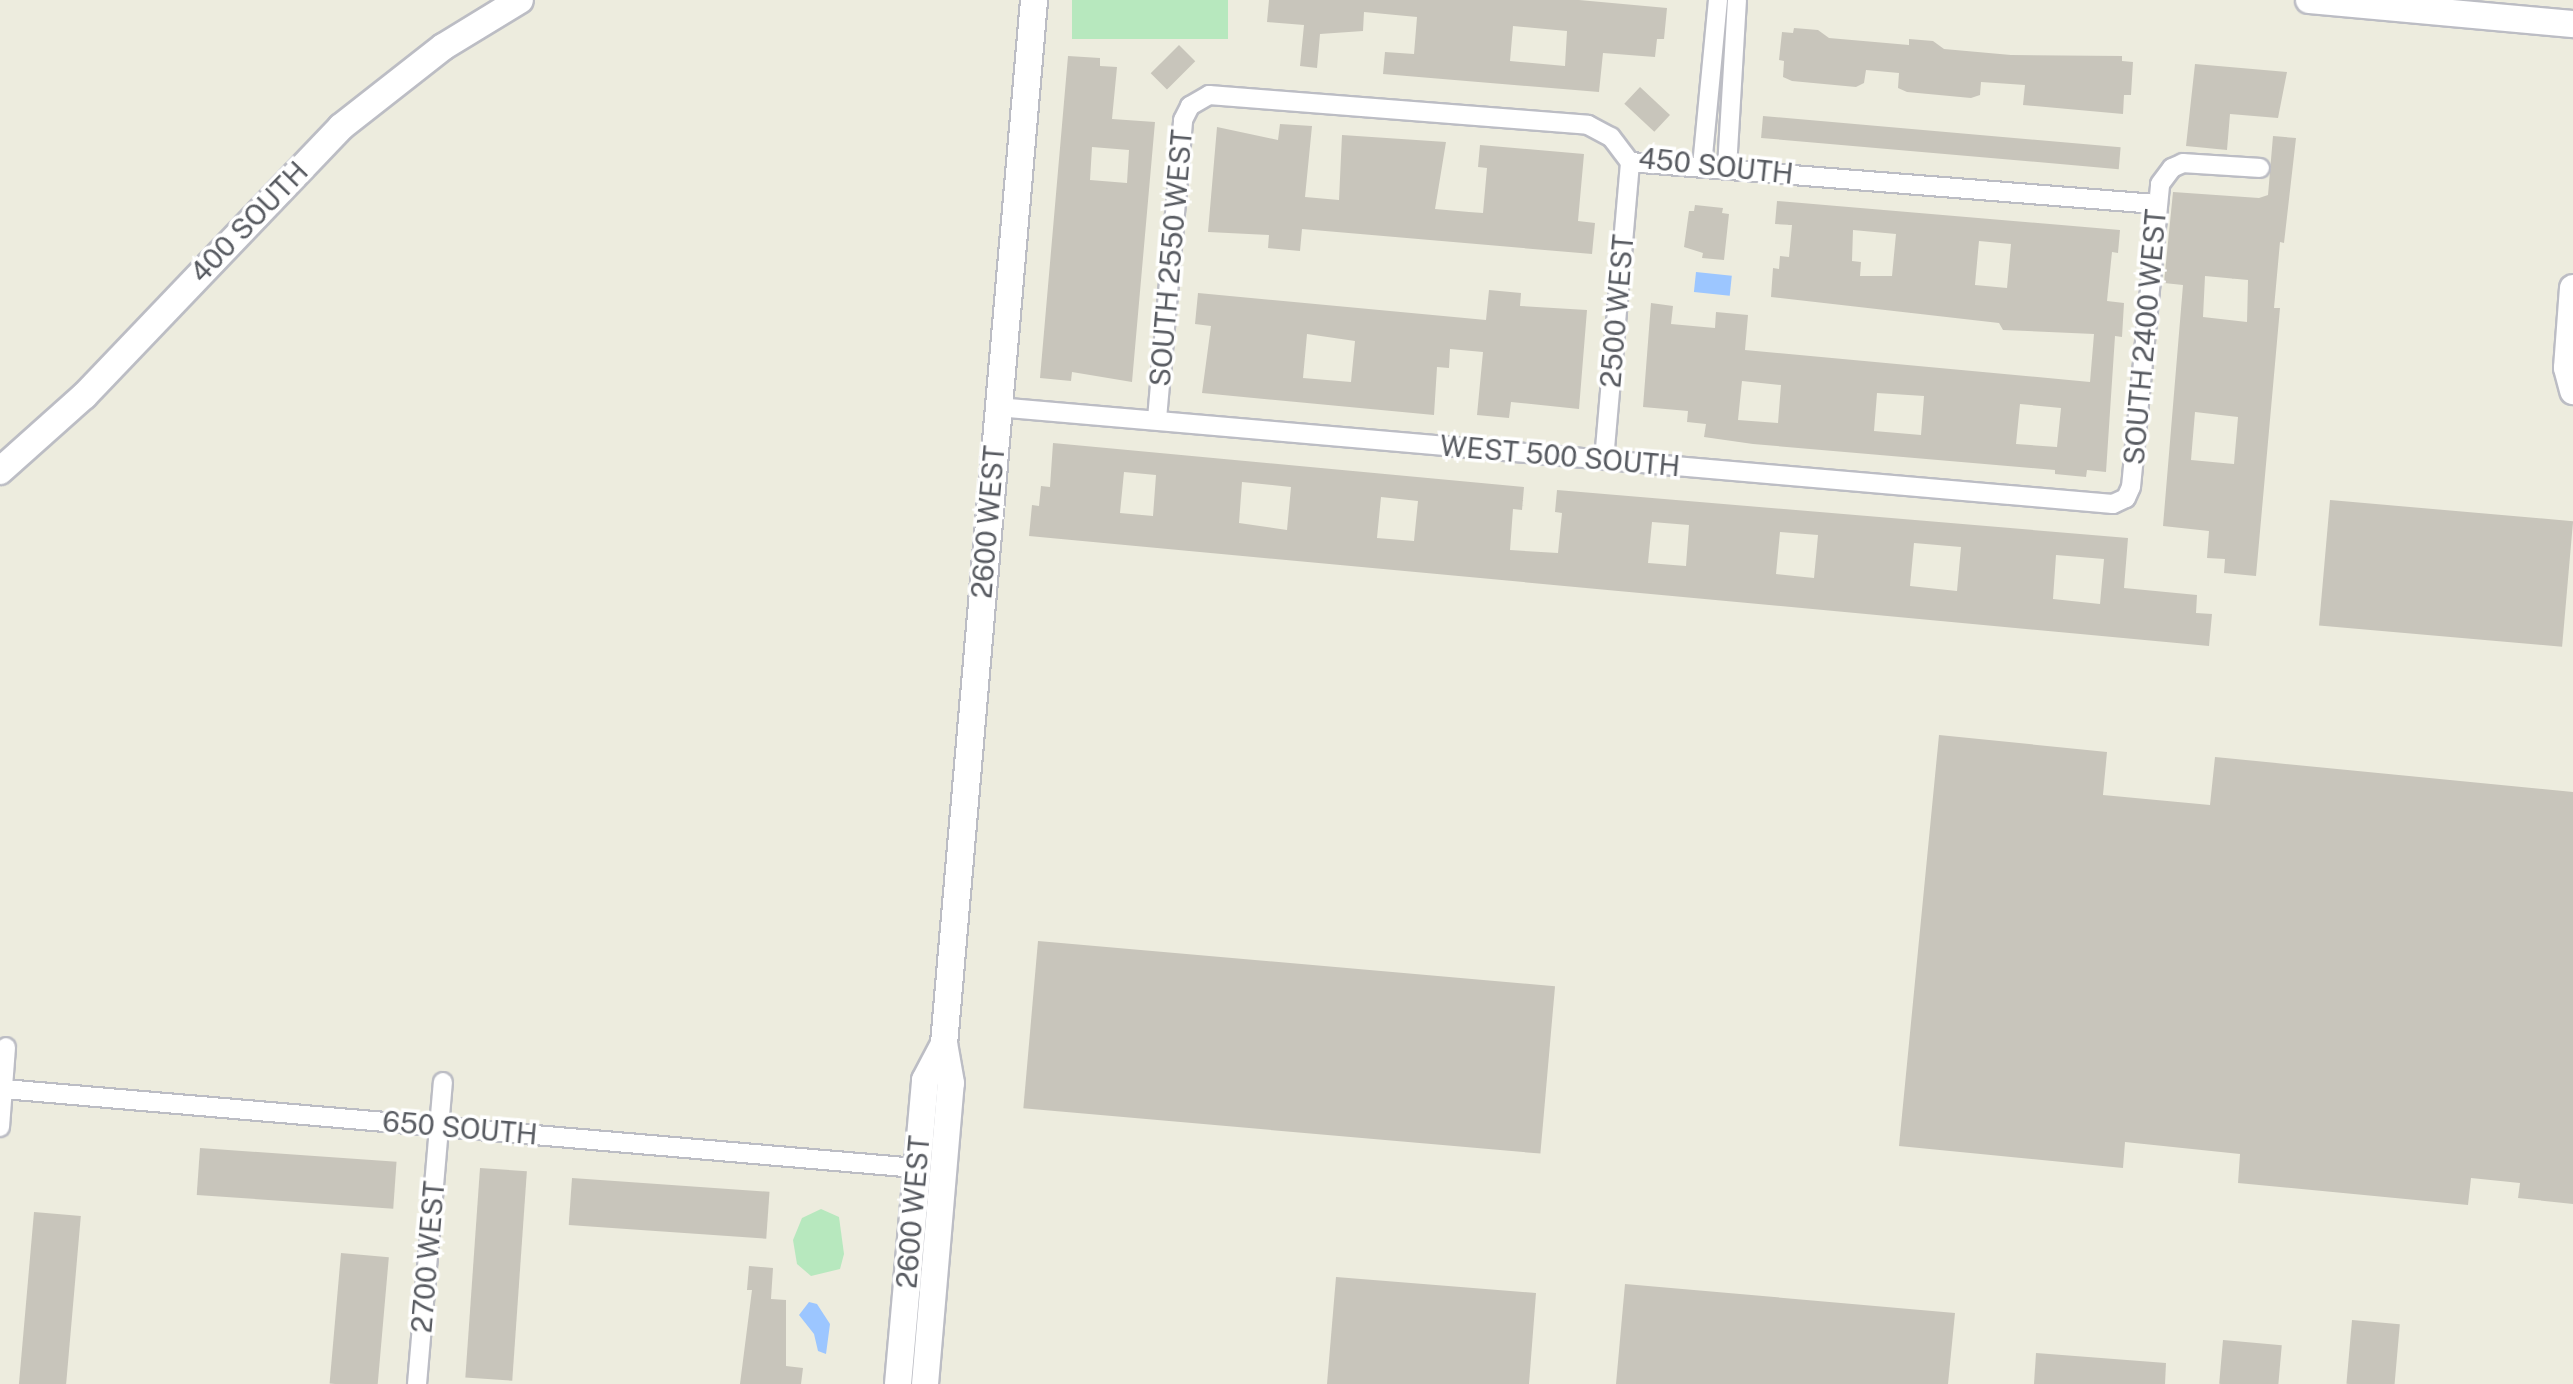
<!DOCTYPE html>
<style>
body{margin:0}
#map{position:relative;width:2573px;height:1384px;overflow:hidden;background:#edecde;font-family:"Public Sans",sans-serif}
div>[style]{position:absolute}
.green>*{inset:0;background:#b7e8be;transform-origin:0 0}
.water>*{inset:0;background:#9cc6ff;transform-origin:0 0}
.building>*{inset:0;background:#c8c5bb;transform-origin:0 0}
.roads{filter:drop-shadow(2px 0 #bcbdc4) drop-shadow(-2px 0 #bcbdc4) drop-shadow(0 2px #bcbdc4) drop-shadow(0 -2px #bcbdc4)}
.street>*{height:18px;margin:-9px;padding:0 9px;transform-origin:9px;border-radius:9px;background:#fff}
.secondary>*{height:26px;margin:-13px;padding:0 13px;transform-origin:13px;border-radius:13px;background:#fff}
span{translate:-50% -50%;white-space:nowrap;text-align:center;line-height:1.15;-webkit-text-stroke:7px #fff;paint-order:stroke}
.street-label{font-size:28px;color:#585b61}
</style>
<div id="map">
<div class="green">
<div style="left:1072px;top:0;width:156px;height:39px"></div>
<div style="clip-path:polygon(821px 1209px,839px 1217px,844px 1254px,840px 1269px,811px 1276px,797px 1264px,793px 1240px,802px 1218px)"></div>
</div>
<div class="water">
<div style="left:1696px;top:272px;width:36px;height:20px;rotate:6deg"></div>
<div style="clip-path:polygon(809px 1302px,817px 1304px,830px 1324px,826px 1354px,818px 1351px,814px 1334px,799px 1315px)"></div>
</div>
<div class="building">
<div style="clip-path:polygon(evenodd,1269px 0,1579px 0,1667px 8px,1664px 39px,1657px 39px,1655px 57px,1603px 53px,1599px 92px,1383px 74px,1385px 52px,1414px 54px,1417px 17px,1364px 12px,1363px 31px,1320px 34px,1317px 68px,1300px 66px,1304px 25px,1267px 22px,1269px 0,1513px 26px,1567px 31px,1565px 66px,1510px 61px,1513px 26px)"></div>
<div style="clip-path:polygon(1794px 28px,1818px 30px,1829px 38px,1909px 45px,1909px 39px,1933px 41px,1944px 49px,2011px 55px,2122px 56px,2122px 61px,2133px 62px,2131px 95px,2124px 95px,2123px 114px,2023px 105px,2025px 85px,1981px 82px,1980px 95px,1971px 98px,1907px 92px,1898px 88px,1899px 73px,1866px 70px,1864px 83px,1856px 87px,1792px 81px,1783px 77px,1784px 61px,1779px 60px,1782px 32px,1793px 33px)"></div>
<div style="left:1179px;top:45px;width:23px;height:40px;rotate:45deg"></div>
<div style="clip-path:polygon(evenodd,1068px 56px,1100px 58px,1100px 66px,1117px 67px,1112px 119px,1155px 122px,1132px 382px,1072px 372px,1071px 381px,1040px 378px,1068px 56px,1092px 147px,1129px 150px,1127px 183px,1090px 180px,1092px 147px)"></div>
<div style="clip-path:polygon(2195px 64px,2287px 72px,2278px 118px,2230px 114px,2227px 150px,2186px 146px)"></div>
<div style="left:1640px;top:87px;width:41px;height:23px;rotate:43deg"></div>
<div style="left:1763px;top:116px;width:359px;height:22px;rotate:5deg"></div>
<div style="clip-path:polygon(1280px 124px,1312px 126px,1305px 197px,1339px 200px,1342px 135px,1446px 142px,1435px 209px,1469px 212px,1483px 213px,1487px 168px,1478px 167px,1480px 145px,1584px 154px,1578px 221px,1595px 223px,1592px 254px,1302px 229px,1300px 251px,1268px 248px,1269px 235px,1208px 232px,1217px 127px,1278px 140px)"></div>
<div style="clip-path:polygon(evenodd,2273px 136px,2296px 138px,2284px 243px,2280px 242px,2274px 308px,2280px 308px,2256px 576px,2224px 573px,2225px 559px,2207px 558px,2209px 531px,2163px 526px,2183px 285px,2164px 283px,2173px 192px,2259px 198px,2268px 195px,2273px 136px,2205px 276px,2248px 280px,2247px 322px,2203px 317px,2205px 276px,2273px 136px,2195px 412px,2238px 417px,2234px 464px,2191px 460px,2195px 412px)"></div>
<div style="clip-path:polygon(evenodd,1777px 201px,2120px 230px,2118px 253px,2112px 252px,2107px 301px,2124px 303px,2122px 337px,2115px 336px,2106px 472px,2087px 470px,2086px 477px,2055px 474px,2055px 470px,1753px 444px,1704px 437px,1706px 424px,1687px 422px,1688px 411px,1643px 407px,1651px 303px,1673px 306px,1671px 324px,1715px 328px,1716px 312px,1748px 315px,1745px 350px,2090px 382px,2094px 334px,2003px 330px,1999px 323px,1771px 297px,1773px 268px,1779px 269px,1780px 256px,1789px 257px,1792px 225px,1775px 224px,1777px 201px,1853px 230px,1896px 234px,1892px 276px,1860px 276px,1861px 262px,1852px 261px,1853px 230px,1777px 201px,1979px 241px,2011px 244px,2007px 288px,1975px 285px,1979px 241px,1777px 201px,1742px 381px,1781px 385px,1778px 423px,1738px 420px,1742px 381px,1777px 201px,1877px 393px,1924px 396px,1921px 435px,1874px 431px,1877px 393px,1777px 201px,2020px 404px,2061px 408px,2057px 447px,2016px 444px,2020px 404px)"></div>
<div style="clip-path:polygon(1695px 205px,1723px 208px,1722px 213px,1729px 214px,1724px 260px,1702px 258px,1703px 253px,1684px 247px,1689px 211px,1694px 211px)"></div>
<div style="clip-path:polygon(evenodd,1489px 290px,1521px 293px,1520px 306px,1587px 310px,1579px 409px,1511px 402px,1509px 418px,1477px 415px,1483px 352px,1450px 349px,1449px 368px,1437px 367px,1434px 415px,1202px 393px,1211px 326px,1195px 324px,1198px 293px,1486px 320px,1489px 290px,1307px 334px,1355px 341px,1351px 382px,1303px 378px,1307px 334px)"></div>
<div style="clip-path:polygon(evenodd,1053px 443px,1524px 487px,1522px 510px,1513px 509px,1510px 550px,1558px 553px,1562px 513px,1555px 512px,1557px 490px,2128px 538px,2124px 588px,2197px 595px,2196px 613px,2212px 614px,2209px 646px,1029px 536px,1032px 505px,1039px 506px,1041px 486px,1050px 487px,1053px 443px,1124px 472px,1156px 475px,1153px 516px,1120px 513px,1124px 472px,1053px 443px,1242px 482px,1291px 487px,1287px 530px,1239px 523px,1242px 482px,1053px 443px,1381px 497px,1418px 501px,1414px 541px,1377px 538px,1381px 497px,1053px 443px,1652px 522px,1689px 525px,1686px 566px,1648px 563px,1652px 522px,1053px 443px,1780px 532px,1818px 535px,1814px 578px,1776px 574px,1780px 532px,1053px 443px,1914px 543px,1961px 547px,1957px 591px,1910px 586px,1914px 543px,1053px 443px,2056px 555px,2104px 559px,2100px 604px,2053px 599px,2056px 555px)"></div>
<div style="left:2330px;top:500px;width:244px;height:126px;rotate:5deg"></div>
<div style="clip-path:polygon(1939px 735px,2107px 752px,2103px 795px,2210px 805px,2215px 757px,2573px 792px,2573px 1204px,2518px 1198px,2520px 1183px,2471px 1178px,2468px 1205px,2238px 1183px,2240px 1154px,2125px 1142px,2123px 1168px,1899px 1146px)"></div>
<div style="left:1038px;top:941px;width:519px;height:168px;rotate:5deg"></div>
<div style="left:200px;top:1148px;width:197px;height:47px;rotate:4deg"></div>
<div style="left:480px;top:1168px;width:47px;height:210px;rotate:4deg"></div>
<div style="left:572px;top:1178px;width:198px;height:47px;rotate:4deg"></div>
<div style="left:34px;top:1212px;width:47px;height:173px;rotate:5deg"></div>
<div style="left:341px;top:1253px;width:48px;height:131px;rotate:5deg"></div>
<div style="clip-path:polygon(749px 1266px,773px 1268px,771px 1299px,786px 1300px,786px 1366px,803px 1368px,801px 1384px,740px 1384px,752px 1290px,747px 1290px)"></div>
<div style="clip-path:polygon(1336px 1277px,1536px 1293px,1529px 1384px,1327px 1384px)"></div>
<div style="clip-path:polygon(1625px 1284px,1955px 1313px,1948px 1384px,1616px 1384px)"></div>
<div style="left:2352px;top:1320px;width:48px;height:64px;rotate:5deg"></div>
<div style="left:2223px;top:1340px;width:59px;height:44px;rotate:5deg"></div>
<div style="clip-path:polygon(2036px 1353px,2166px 1363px,2165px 1384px,2034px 1384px)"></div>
</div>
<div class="roads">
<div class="street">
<div style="left:1702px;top:166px;width:167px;rotate:-84.5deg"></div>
<div style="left:1727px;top:168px;width:168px;rotate:-86.6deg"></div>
<div style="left:997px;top:407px;width:1120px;rotate:4.97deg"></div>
<div style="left:2113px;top:504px;width:14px;rotate:-25deg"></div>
<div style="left:2126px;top:498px;width:12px;rotate:-66deg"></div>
<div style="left:2131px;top:487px;width:304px;rotate:-84.5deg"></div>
<div style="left:2160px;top:184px;width:20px;rotate:-53deg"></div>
<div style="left:2172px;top:168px;width:12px;rotate:-24deg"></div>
<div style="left:2183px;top:163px;width:77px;rotate:3.7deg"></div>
<div style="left:1157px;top:419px;width:300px;rotate:-85deg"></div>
<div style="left:1183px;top:120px;width:16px;rotate:-63deg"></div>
<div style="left:1190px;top:106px;width:22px;rotate:-30deg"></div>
<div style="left:1209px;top:95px;width:380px;rotate:4.5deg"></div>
<div style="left:1588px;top:125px;width:26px;rotate:28deg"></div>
<div style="left:1611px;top:137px;width:31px;rotate:53deg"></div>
<div style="left:1630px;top:162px;width:527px;rotate:4.57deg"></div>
<div style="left:1604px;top:460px;width:299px;rotate:-85deg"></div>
<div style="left:4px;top:1089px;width:916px;rotate:4.95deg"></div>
<div style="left:0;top:1127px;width:80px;rotate:-85.7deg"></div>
<div style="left:417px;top:1384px;width:303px;rotate:-85.1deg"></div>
</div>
<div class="secondary">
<div style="left:2309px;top:0;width:265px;rotate:5.2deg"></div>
<div style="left:2573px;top:288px;width:80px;rotate:94.3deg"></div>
<div style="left:2567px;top:368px;width:24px;rotate:75deg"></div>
<div style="left:0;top:471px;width:113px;rotate:-41.8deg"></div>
<div style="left:84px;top:396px;width:372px;rotate:-46.3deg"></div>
<div style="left:341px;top:127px;width:130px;rotate:-38.1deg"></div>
<div style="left:443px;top:47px;width:90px;rotate:-31.4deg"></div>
<div style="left:898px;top:1384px;width:305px;rotate:-84.9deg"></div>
<div style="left:925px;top:1080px;width:41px;rotate:-62.2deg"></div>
<div style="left:925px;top:1384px;width:302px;rotate:-85.1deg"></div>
<div style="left:951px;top:1083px;width:40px;rotate:-100deg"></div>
<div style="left:944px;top:1044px;width:1048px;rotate:-85.07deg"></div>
</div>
</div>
<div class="street-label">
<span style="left:1716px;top:166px;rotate:6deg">450 SOUTH</span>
<span style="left:249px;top:222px;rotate:-46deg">400 SOUTH</span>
<span style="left:1171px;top:258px;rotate:-85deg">SOUTH 2550 WEST</span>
<span style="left:1617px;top:311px;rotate:-85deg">2500 WEST</span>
<span style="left:2145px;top:337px;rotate:-85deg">SOUTH 2400 WEST</span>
<span style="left:1560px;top:456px;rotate:5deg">WEST 500 SOUTH</span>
<span style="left:988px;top:522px;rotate:-85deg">2600 WEST</span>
<span style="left:460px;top:1128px;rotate:5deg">650 SOUTH</span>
<span style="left:913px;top:1212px;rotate:-85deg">2600 WEST</span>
<span style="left:428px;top:1257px;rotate:-85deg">2700 WEST</span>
</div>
</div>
